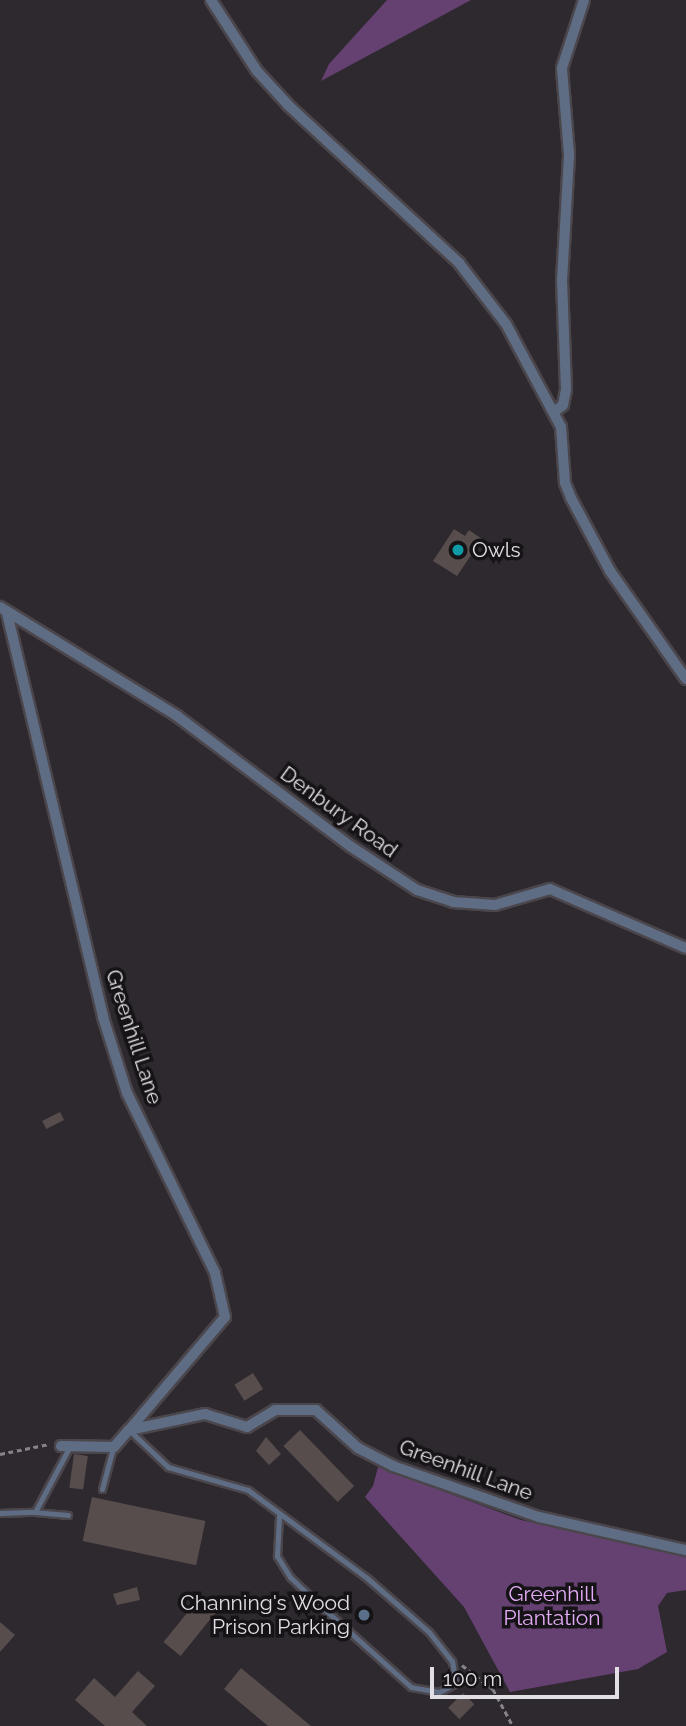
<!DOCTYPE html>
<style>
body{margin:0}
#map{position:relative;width:686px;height:1726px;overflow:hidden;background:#2e292f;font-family:Raleway,sans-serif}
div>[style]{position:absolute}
.forest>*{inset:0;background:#654171}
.building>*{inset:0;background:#564d4c;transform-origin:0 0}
.path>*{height:2.5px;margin-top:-1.25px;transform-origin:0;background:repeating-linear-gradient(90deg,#878489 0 5px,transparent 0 8.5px)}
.roads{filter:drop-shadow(2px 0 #4b464c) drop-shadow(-2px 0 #4b464c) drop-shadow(0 2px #4b464c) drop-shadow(0 -2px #4b464c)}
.lane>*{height:5px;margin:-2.5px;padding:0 2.5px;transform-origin:2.5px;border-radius:2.5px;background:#5f6d84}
.street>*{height:10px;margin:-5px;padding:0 5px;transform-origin:5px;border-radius:5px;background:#5f6d84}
.dots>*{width:19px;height:19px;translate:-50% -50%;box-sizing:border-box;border:4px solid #151316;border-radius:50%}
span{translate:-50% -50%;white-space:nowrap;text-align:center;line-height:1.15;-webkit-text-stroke:7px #151316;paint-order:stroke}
.poi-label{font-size:21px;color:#e1dfe3}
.left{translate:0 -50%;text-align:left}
.right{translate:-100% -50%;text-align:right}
.street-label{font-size:21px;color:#e1dfe3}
.park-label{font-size:21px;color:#e4abf7}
.scale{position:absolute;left:430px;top:1667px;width:189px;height:32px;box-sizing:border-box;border:4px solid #e1dfe3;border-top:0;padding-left:9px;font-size:21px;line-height:24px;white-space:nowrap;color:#e1dfe3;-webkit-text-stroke:5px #151316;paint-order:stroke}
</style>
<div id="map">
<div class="forest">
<div style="clip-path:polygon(387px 0,471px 0,321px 81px,329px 64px)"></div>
<div style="clip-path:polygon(378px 1467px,521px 1520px,686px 1554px,686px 1590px,667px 1593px,658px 1606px,667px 1652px,638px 1669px,510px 1692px,464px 1607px,365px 1497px,373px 1486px)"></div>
</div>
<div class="building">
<div style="clip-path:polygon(454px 529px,465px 536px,469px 530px,482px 539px,457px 576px,433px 561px)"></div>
<div style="left:60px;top:1112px;width:9px;height:20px;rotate:63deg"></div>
<div style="left:253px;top:1373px;width:19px;height:22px;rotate:58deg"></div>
<div style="left:300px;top:1430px;width:78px;height:23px;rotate:46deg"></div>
<div style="clip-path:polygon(266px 1437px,281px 1454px,269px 1465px,256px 1451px)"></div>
<div style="left:74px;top:1454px;width:14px;height:34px;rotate:8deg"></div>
<div style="left:92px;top:1497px;width:116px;height:45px;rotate:12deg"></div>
<div style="clip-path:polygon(137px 1587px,140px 1600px,117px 1605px,113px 1594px)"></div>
<div style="left:200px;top:1597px;width:22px;height:58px;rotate:39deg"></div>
<div style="clip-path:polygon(0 1622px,15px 1635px,0 1652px)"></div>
<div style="clip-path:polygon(241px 1668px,311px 1726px,268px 1726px,224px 1689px)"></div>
<div style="clip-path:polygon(138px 1671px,155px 1686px,132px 1712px,147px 1726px,105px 1726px,75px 1700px,94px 1678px,115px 1697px)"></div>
<div style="left:463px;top:1693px;width:16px;height:21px;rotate:45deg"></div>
</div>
<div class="path">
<div style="left:0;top:1454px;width:50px;rotate:-11.5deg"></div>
<div style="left:462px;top:1665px;width:39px;rotate:38deg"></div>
<div style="left:493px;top:1689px;width:42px;rotate:61.6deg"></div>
</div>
<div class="roads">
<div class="lane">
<div style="left:129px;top:1430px;width:54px;rotate:43.5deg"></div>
<div style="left:168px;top:1467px;width:83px;rotate:16deg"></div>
<div style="left:248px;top:1490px;width:148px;rotate:36.5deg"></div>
<div style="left:367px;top:1578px;width:82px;rotate:41.1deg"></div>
<div style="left:429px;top:1632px;width:37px;rotate:52deg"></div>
<div style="left:452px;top:1661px;width:22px;rotate:80deg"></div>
<div style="left:456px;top:1683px;width:19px;rotate:152deg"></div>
<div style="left:439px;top:1692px;width:28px;rotate:-170deg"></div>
<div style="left:411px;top:1687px;width:129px;rotate:-138.1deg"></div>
<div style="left:315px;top:1601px;width:35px;rotate:-136deg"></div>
<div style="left:290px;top:1577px;width:25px;rotate:-122deg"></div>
<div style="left:277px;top:1556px;width:40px;rotate:-87.1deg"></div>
<div style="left:102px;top:1489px;width:42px;rotate:-75deg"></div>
<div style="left:0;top:1513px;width:35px;rotate:-2deg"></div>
<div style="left:68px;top:1515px;width:33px;rotate:-175deg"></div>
<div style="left:35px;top:1512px;width:75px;rotate:-62.1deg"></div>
</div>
<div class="street">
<div style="left:211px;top:0;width:85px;rotate:57.1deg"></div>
<div style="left:257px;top:71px;width:46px;rotate:47.6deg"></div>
<div style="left:288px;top:105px;width:233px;rotate:42.7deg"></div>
<div style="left:459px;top:263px;width:77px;rotate:52.4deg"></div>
<div style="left:506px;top:324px;width:117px;rotate:61.9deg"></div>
<div style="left:561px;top:427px;width:56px;rotate:85.9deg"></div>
<div style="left:565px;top:483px;width:16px;rotate:68deg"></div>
<div style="left:571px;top:498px;width:83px;rotate:61.9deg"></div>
<div style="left:610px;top:571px;width:132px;rotate:54.9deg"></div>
<div style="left:554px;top:412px;width:11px;rotate:-38deg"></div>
<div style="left:563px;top:405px;width:16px;rotate:-79deg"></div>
<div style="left:566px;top:389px;width:108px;rotate:-92.1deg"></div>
<div style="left:562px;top:281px;width:127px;rotate:-86.8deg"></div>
<div style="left:569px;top:154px;width:86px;rotate:-94.7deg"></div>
<div style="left:562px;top:68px;width:71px;rotate:-72.1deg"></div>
<div style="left:0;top:607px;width:208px;rotate:31.6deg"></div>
<div style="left:177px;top:716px;width:216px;rotate:36.9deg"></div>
<div style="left:350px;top:846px;width:80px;rotate:33.3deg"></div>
<div style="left:417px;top:890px;width:38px;rotate:18deg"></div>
<div style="left:453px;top:902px;width:42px;rotate:4.1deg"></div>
<div style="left:495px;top:905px;width:57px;rotate:-16.2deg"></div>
<div style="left:550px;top:889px;width:148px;rotate:23.5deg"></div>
<div style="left:7px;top:613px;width:415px;rotate:76.6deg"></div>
<div style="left:103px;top:1017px;width:80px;rotate:72.5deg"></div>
<div style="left:127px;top:1093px;width:200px;rotate:63.9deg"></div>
<div style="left:215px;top:1273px;width:45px;rotate:77.2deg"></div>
<div style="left:225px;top:1317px;width:148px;rotate:130.3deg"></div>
<div style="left:61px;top:1446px;width:53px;rotate:1.1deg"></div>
<div style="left:114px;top:1447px;width:23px;rotate:-49deg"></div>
<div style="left:129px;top:1430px;width:78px;rotate:-11.9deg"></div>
<div style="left:205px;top:1414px;width:44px;rotate:17.2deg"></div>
<div style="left:247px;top:1427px;width:33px;rotate:-31deg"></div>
<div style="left:275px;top:1410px;width:41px"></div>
<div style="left:316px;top:1410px;width:57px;rotate:42.1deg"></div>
<div style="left:358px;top:1448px;width:39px;rotate:27deg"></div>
<div style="left:393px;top:1466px;width:155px;rotate:19.3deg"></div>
<div style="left:539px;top:1517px;width:151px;rotate:12.7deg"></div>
</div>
</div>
<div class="dots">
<div style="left:458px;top:550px;background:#0f9aa8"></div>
<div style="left:364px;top:1615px;background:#5c6f8a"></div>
</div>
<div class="poi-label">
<span class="left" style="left:472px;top:550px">Owls</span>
<span class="right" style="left:350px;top:1615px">Channing's Wood<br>Prison Parking</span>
</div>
<div class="street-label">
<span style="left:339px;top:812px;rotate:36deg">Denbury Road</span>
<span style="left:134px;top:1037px;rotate:72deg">Greenhill Lane</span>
<span style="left:466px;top:1470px;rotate:20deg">Greenhill Lane</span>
</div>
<div class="park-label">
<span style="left:552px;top:1606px">Greenhill<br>Plantation</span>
</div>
<div class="scale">100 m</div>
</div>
